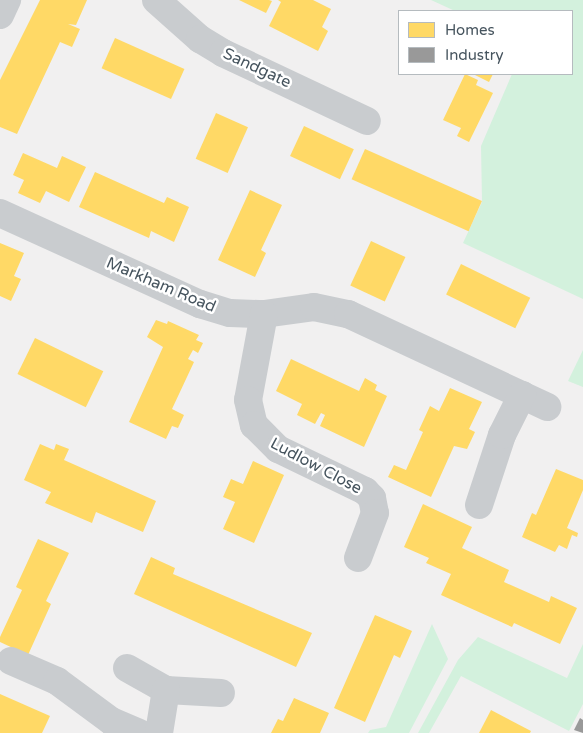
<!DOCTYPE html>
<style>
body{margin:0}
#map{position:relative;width:583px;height:733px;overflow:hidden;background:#f1f0f0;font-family:"Varela Round",sans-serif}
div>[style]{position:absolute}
.green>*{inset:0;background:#d3f1dd}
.homes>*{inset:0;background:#ffd966;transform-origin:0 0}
.industry>*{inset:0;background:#999}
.minor>*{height:28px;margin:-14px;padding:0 14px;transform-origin:14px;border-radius:14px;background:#c9cccf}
span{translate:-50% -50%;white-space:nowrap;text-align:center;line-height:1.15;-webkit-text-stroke:5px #fff;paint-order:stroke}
.street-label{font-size:16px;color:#46545e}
.legend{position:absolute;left:398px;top:10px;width:175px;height:65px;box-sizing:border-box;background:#fff;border:1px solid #b5bbbf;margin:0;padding:6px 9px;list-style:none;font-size:15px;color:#46545e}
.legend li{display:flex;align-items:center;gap:10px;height:25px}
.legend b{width:25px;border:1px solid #b5bbbf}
</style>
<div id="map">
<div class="green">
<div style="clip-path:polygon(431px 0,583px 0,583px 299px,463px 243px,482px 202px,481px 146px,512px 74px,572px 74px,572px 11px,455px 11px)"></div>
<div style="clip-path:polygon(583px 350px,583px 387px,568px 381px)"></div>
<div style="clip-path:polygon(432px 624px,448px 659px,409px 733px,368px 733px,370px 730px,386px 727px)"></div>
<div style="clip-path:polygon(478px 637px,567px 678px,583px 644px,583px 704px,569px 731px,461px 676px,429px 733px,418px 733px,458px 660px)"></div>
</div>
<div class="homes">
<div style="clip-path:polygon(40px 0,87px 0,76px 25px,68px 24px,80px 29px,72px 47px,60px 42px,17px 134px,0 127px,0 80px)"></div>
<div style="clip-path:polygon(239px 0,269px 0,272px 1px,266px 13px)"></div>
<div style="clip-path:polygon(278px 0,313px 0,331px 9px,322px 27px,328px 31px,318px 51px,269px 26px,281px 2px)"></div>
<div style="left:115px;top:38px;width:76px;height:33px;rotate:24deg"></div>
<div style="clip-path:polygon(465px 74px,478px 80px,476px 85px,493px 93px,469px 142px,457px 136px,461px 128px,443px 120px)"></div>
<div style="clip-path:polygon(473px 74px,493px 74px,489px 82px)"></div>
<div style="left:216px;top:113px;width:35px;height:50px;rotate:24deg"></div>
<div style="left:304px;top:126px;width:55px;height:33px;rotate:25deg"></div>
<div style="left:365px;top:149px;width:128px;height:33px;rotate:24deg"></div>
<div style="clip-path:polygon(23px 153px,57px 168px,62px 156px,86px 167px,69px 202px,46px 191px,40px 203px,18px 193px,24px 180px,13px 175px)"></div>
<div style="clip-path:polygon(95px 172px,164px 203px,167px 197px,189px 207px,174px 242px,151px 231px,149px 238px,79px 207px)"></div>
<div style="clip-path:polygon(250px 190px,282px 205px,261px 250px,266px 253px,255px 277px,218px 260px)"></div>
<div style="left:371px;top:241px;width:38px;height:49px;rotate:25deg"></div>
<div style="clip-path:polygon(0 243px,24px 253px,14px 276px,21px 279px,11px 301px,0 296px)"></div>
<div style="left:461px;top:264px;width:77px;height:34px;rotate:26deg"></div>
<div style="clip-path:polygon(156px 320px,167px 324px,168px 321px,199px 335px,196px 340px,203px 343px,198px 353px,193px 350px,188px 359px,194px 362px,172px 409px,184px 415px,178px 428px,172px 426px,166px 439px,129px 422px,163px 347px,147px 337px)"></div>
<div style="left:35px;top:338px;width:76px;height:40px;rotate:26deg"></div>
<div style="clip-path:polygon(291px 359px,359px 391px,365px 378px,377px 385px,375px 390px,387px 396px,364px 447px,320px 426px,325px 415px,321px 413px,315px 424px,297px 415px,302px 404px,276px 391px)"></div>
<div style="clip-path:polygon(450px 388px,482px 402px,469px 429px,475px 432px,467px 449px,454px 446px,431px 497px,388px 477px,394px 465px,406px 470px,423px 432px,419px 430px,430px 406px,439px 411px)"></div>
<div style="clip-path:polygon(40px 444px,54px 450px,56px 444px,69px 449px,64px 460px,156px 501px,143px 532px,96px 512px,92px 523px,45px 503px,51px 492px,24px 480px)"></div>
<div style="clip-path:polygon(253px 461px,284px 475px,254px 543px,223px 529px,235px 502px,223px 497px,231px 479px,243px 484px)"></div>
<div style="clip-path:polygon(556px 469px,583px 480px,583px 490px,567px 528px,578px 533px,577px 537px,572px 535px,567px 549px,559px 545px,555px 552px,522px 537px,532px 513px,536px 515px)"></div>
<div style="clip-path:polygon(423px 504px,472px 527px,462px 548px,509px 570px,504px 582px,549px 602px,551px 596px,577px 608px,560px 644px,514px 623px,512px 627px,441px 595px,451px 574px,426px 563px,429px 558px,404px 547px)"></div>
<div style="clip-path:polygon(38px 539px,69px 553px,46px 601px,51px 604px,28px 655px,0 642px,0 637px,22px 590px,16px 587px)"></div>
<div style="clip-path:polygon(151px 557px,175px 568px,173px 574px,312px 633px,296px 667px,134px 594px)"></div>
<div style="clip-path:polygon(375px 615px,412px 631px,400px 658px,394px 655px,365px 722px,334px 708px)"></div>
<div style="clip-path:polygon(0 694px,50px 716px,42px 733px,0 733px)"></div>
<div style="clip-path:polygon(294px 698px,329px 713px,320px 733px,271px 733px,278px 719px,283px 721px)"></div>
<div style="clip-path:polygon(491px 710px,531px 731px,530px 733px,479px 733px)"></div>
</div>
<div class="industry">
<div style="clip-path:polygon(580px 718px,583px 720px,583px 733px,574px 730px)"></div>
</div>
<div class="minor">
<div style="left:156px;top:0;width:59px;rotate:41.6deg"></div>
<div style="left:200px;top:39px;width:27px;rotate:31deg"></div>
<div style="left:223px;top:53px;width:159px;rotate:25.3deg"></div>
<div style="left:0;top:15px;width:17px;rotate:-65deg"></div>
<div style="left:0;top:213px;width:220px;rotate:24.5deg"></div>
<div style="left:200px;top:304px;width:31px;rotate:17deg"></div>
<div style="left:230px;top:313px;width:34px;rotate:2deg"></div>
<div style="left:264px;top:314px;width:50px;rotate:-8deg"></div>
<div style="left:314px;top:307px;width:35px;rotate:12deg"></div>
<div style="left:348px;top:314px;width:220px;rotate:25deg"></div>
<div style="left:264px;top:314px;width:87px;rotate:100.5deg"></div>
<div style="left:248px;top:400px;width:26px;rotate:77deg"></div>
<div style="left:254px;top:425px;width:34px;rotate:45deg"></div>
<div style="left:278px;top:449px;width:97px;rotate:25.8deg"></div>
<div style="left:365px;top:491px;width:10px;rotate:45deg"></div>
<div style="left:372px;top:498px;width:15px;rotate:79deg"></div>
<div style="left:375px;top:513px;width:48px;rotate:110.7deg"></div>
<div style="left:479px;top:505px;width:74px;rotate:-71.8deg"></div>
<div style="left:502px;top:435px;width:45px;rotate:-63.4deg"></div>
<div style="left:11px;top:661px;width:50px;rotate:23.5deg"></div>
<div style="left:57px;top:681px;width:67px;rotate:36.5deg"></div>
<div style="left:111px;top:721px;width:30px;rotate:23deg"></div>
<div style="left:127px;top:668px;width:45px;rotate:29.4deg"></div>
<div style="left:166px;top:690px;width:55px;rotate:3.1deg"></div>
<div style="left:159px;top:733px;width:44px;rotate:-80.8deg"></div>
</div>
<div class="street-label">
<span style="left:257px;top:68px;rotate:25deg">Sandgate</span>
<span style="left:161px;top:285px;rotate:23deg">Markham Road</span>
<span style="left:316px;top:466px;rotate:28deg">Ludlow Close</span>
</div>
<ul class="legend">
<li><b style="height:14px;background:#ffd966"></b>Homes</li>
<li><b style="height:14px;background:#999"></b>Industry</li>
</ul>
</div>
